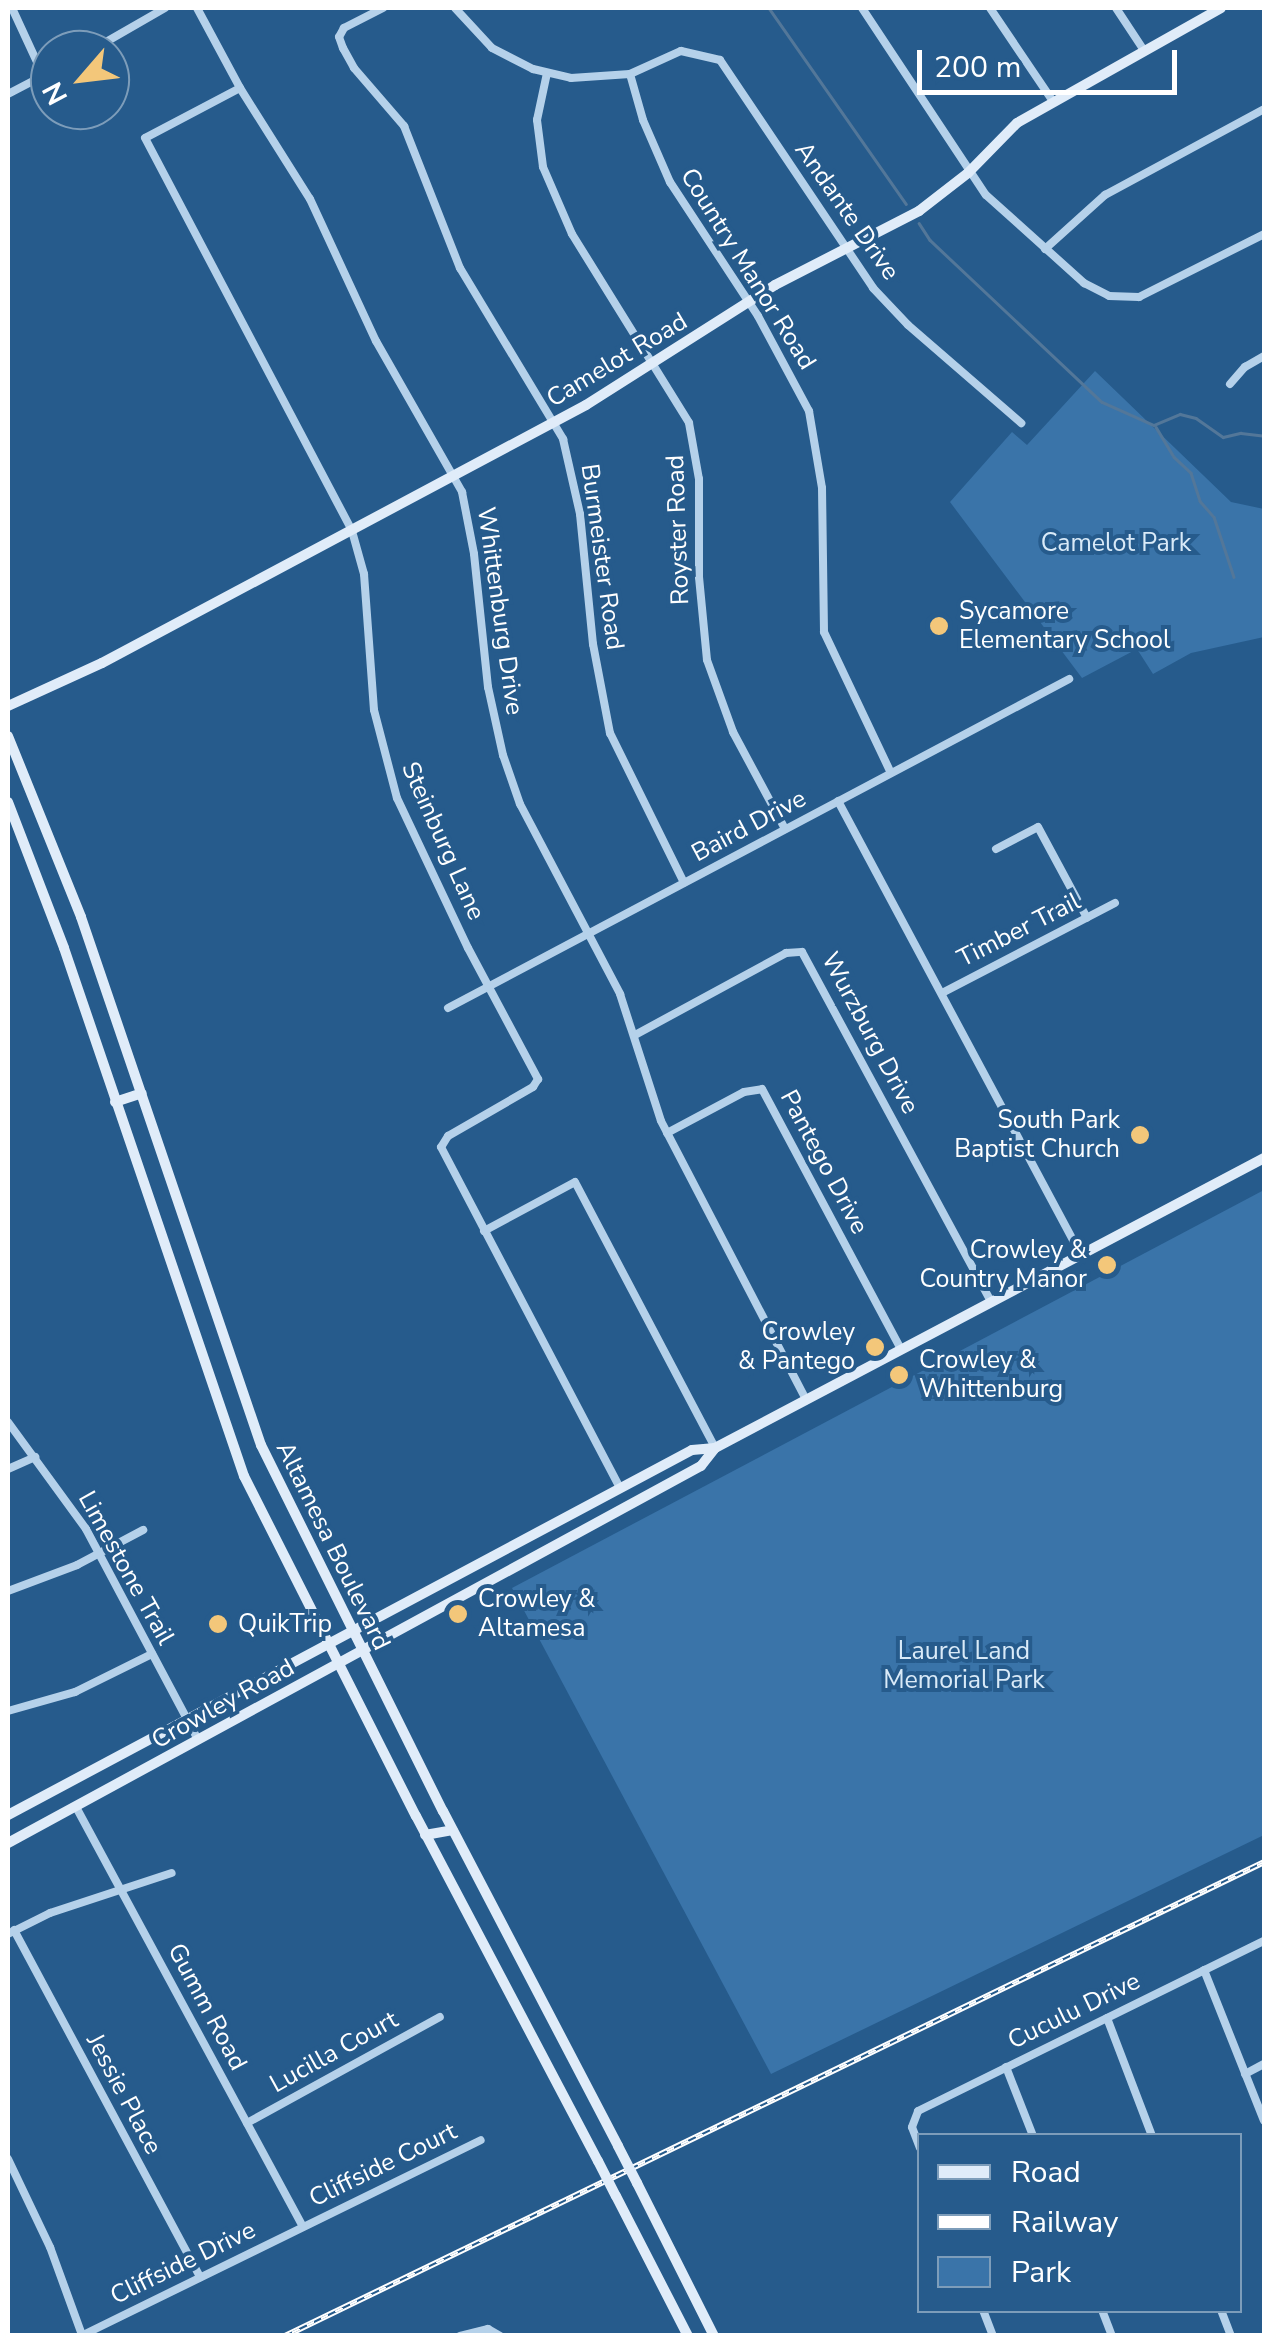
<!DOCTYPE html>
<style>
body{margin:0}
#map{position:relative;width:1272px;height:2343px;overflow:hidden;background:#265b8c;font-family:"Nunito Sans",sans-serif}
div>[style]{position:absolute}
.green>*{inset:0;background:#3a74a9}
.stream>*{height:2.5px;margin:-1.25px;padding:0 1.25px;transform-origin:1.25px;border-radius:1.25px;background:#537799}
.street>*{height:8px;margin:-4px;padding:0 4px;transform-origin:4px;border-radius:4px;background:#b5d1ea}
.secondary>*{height:10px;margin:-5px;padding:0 5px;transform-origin:5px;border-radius:5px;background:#e0ecf9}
.rail>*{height:6px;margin-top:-3px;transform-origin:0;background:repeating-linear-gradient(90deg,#265b8c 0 8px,#fff 0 16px);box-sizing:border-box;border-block:2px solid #fff}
.secondary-bridge>*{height:10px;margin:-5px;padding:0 5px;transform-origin:5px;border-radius:5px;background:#e0ecf9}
.dots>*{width:28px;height:28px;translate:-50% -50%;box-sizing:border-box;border:5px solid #265b8c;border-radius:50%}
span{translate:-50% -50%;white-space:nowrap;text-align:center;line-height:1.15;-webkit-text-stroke:8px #265b8c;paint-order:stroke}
.street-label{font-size:25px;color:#fff}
.park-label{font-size:25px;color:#d9eaf8}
.poi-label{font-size:25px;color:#fff}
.left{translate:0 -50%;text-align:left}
.right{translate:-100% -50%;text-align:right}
.frame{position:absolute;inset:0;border:10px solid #fff;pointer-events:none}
.legend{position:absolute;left:917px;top:2133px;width:325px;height:180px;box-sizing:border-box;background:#265b8c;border:2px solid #7d9dba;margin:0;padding:12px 18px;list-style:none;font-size:30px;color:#fff}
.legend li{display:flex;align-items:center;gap:20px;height:50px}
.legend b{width:50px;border:2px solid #7d9dba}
.north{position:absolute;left:30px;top:30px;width:100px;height:100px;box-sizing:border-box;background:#265b8c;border:2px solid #7d9dba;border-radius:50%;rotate:242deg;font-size:28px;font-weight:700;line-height:40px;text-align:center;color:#fff}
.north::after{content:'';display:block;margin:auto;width:35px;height:45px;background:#f3c77a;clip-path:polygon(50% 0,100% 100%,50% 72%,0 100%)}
.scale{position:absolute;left:917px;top:50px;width:260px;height:45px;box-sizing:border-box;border:5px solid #fff;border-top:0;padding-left:12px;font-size:30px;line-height:35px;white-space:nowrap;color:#fff;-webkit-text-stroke:8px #265b8c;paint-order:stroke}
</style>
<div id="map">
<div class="green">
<div style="clip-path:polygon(1095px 371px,1231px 502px,1264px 509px,1264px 637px,1191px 653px,1153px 674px,1137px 649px,1082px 678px,950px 502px,1012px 432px,1027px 445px)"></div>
<div style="clip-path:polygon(1264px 1190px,1264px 1835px,771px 2074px,512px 1588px)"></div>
</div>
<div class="stream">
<div style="left:576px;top:8px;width:15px"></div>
<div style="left:769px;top:8px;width:239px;rotate:55deg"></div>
<div style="left:919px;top:223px;width:20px;rotate:57deg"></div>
<div style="left:930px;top:240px;width:236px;rotate:43.3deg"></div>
<div style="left:1102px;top:402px;width:57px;rotate:23.9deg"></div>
<div style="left:1154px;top:425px;width:28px;rotate:-23deg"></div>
<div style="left:1180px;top:414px;width:16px;rotate:14deg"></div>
<div style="left:1196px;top:418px;width:33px;rotate:35deg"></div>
<div style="left:1223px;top:437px;width:18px;rotate:-13deg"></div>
<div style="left:1241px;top:433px;width:23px;rotate:7deg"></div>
<div style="left:1156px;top:427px;width:35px;rotate:59deg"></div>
<div style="left:1174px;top:457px;width:23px;rotate:43deg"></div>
<div style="left:1191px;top:473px;width:29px;rotate:72deg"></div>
<div style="left:1200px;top:501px;width:21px;rotate:49deg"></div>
<div style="left:1214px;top:517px;width:63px;rotate:71.6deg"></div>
</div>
<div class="street">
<div style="left:12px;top:8px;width:74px;rotate:65.2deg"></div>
<div style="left:197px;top:8px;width:91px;rotate:61.7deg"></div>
<div style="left:240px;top:88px;width:131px;rotate:57.8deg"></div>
<div style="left:310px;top:199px;width:157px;rotate:65.1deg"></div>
<div style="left:376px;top:341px;width:174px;rotate:60.3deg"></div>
<div style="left:462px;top:492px;width:63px;rotate:79deg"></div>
<div style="left:474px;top:554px;width:134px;rotate:84deg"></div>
<div style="left:488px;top:687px;width:70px;rotate:77.6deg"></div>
<div style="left:503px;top:755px;width:52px;rotate:70.9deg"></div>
<div style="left:520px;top:804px;width:215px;rotate:62.2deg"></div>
<div style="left:620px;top:994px;width:133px;rotate:72.1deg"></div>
<div style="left:661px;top:1121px;width:314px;rotate:62.5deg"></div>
<div style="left:383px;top:8px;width:44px;rotate:152.9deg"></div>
<div style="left:344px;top:28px;width:10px;rotate:119deg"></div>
<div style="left:339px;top:37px;width:12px;rotate:70deg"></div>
<div style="left:343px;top:48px;width:23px;rotate:61deg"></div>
<div style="left:354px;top:68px;width:77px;rotate:49.2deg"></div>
<div style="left:404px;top:126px;width:153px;rotate:68.5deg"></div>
<div style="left:460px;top:268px;width:200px;rotate:58.9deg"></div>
<div style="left:563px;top:439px;width:77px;rotate:77.2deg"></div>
<div style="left:580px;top:514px;width:131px;rotate:84.3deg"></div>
<div style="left:593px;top:644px;width:91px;rotate:79.2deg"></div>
<div style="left:610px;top:733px;width:167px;rotate:63.7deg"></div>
<div style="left:455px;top:8px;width:54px;rotate:47.2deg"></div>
<div style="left:492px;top:48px;width:46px;rotate:27.1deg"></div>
<div style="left:533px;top:69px;width:39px;rotate:13deg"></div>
<div style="left:571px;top:78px;width:59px;rotate:-3.9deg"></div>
<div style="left:630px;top:74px;width:56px;rotate:-24.3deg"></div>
<div style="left:681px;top:51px;width:40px;rotate:13deg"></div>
<div style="left:720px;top:60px;width:275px;rotate:56.1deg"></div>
<div style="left:873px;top:288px;width:51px;rotate:46.6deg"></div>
<div style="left:908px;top:325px;width:150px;rotate:40.9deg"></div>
<div style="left:862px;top:8px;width:224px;rotate:56.5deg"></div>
<div style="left:986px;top:195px;width:132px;rotate:41.9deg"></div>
<div style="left:1084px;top:283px;width:28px;rotate:27deg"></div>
<div style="left:1109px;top:296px;width:30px;rotate:2deg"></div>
<div style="left:1139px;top:297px;width:140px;rotate:-26.7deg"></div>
<div style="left:990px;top:8px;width:111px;rotate:56deg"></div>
<div style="left:1116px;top:8px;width:49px;rotate:56.6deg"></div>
<div style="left:92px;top:50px;width:84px;rotate:-29.9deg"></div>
<div style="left:547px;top:73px;width:48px;rotate:102deg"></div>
<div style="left:537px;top:120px;width:47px;rotate:82.7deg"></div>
<div style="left:543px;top:167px;width:73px;rotate:66.6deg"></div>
<div style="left:572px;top:234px;width:222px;rotate:58.2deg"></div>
<div style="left:689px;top:423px;width:57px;rotate:79.9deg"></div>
<div style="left:699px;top:479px;width:98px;rotate:90deg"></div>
<div style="left:699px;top:577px;width:83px;rotate:84.5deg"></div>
<div style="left:707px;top:660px;width:77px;rotate:70.1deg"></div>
<div style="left:733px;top:732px;width:110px;rotate:61.8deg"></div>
<div style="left:630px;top:74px;width:48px;rotate:74.2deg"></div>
<div style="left:643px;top:120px;width:68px;rotate:66.5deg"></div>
<div style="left:670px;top:182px;width:160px;rotate:56.7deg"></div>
<div style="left:758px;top:316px;width:108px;rotate:61.8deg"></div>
<div style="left:809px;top:411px;width:78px;rotate:80.4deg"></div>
<div style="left:822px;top:488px;width:144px;rotate:89.2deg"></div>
<div style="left:824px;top:632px;width:156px;rotate:64.6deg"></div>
<div style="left:240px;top:88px;width:107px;rotate:152.2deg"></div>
<div style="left:145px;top:138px;width:444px;rotate:62.2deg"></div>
<div style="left:352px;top:531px;width:45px;rotate:74.4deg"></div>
<div style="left:364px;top:574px;width:136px;rotate:85.8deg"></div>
<div style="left:374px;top:710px;width:91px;rotate:75.4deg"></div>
<div style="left:397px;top:798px;width:166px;rotate:64.7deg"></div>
<div style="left:468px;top:948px;width:149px;rotate:61.9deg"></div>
<div style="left:538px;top:1079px;width:9px;rotate:122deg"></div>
<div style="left:533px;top:1087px;width:98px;rotate:150deg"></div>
<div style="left:448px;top:1136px;width:13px;rotate:122deg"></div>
<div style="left:441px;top:1147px;width:385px;rotate:62.3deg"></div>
<div style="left:8px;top:94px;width:47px;rotate:-27.6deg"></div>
<div style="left:1045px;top:249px;width:81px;rotate:-42deg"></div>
<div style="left:1105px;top:195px;width:181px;rotate:-28.4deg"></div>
<div style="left:1230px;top:384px;width:23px;rotate:-49deg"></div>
<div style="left:1245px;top:367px;width:22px;rotate:-30deg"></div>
<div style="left:838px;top:801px;width:515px;rotate:61.84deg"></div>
<div style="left:996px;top:849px;width:47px;rotate:-27.6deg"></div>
<div style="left:1038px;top:827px;width:103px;rotate:61.7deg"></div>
<div style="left:942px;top:993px;width:195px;rotate:-27.5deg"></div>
<div style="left:448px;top:1008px;width:703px;rotate:-27.91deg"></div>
<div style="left:635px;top:1035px;width:172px;rotate:-28.5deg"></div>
<div style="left:786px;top:953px;width:16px;rotate:-4deg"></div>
<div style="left:802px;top:952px;width:398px;rotate:61.6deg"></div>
<div style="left:667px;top:1133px;width:87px;rotate:-28deg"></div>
<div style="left:744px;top:1092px;width:18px;rotate:-9deg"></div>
<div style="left:762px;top:1089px;width:295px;rotate:61.9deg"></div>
<div style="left:484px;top:1231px;width:103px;rotate:-28.3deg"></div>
<div style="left:575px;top:1182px;width:301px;rotate:62.2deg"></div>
<div style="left:8px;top:1422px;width:132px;rotate:53.9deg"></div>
<div style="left:86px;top:1529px;width:239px;rotate:62deg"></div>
<div style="left:8px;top:1469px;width:30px;rotate:-24deg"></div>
<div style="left:8px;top:1591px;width:74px;rotate:-20.6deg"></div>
<div style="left:77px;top:1565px;width:75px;rotate:-27.9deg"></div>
<div style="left:8px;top:1711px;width:70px;rotate:-15.8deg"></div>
<div style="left:75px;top:1692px;width:86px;rotate:-26.3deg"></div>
<div style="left:76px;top:1807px;width:477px;rotate:61.6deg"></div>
<div style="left:14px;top:1930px;width:394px;rotate:61.8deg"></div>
<div style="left:8px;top:1934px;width:47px;rotate:-26.6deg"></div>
<div style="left:50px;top:1913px;width:128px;rotate:-18.2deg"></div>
<div style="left:1204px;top:1970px;width:162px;rotate:68.3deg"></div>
<div style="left:1107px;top:2018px;width:126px;rotate:69.1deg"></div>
<div style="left:1006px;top:2067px;width:74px;rotate:68.6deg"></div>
<div style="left:1245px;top:2074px;width:21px;rotate:-28deg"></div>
<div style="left:247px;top:2123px;width:220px;rotate:-28.8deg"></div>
<div style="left:920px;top:2148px;width:22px;rotate:-111deg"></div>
<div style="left:912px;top:2127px;width:17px;rotate:-69deg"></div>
<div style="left:918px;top:2111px;width:386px;rotate:-26.2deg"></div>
<div style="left:8px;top:2159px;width:98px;rotate:64.5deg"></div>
<div style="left:50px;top:2247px;width:94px;rotate:70deg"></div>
<div style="left:983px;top:2310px;width:28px;rotate:69deg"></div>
<div style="left:1102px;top:2310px;width:28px;rotate:69deg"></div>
<div style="left:1221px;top:2310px;width:28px;rotate:69deg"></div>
<div style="left:81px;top:2336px;width:445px;rotate:-26.1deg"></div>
<div style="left:460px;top:2336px;width:29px;rotate:-14deg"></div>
<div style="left:488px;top:2329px;width:14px;rotate:30deg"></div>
</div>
<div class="secondary">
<div style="left:8px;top:706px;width:103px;rotate:-24.6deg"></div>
<div style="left:102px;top:663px;width:548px;rotate:-28.06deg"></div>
<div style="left:586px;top:405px;width:224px;rotate:-32.4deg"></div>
<div style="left:775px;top:285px;width:162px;rotate:-27.2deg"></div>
<div style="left:919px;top:211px;width:62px;rotate:-37.8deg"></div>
<div style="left:968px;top:173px;width:70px;rotate:-45.6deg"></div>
<div style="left:1017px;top:123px;width:234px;rotate:-29.4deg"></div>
<div style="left:8px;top:736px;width:195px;rotate:68deg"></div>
<div style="left:81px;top:917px;width:558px;rotate:71.18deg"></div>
<div style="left:261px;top:1445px;width:409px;rotate:63.6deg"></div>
<div style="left:443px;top:1811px;width:378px;rotate:62.4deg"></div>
<div style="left:8px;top:802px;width:156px;rotate:69deg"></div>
<div style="left:64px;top:948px;width:558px;rotate:71.18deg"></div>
<div style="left:244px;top:1476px;width:381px;rotate:63.2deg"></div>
<div style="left:416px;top:1816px;width:390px;rotate:62.2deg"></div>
<div style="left:115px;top:1102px;width:28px;rotate:-18deg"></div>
<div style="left:8px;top:1815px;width:775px;rotate:-28.09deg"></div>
<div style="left:692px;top:1450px;width:23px;rotate:-5deg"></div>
<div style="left:715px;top:1448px;width:621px;rotate:-27.84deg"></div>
<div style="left:425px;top:1835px;width:28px;rotate:-10deg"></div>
<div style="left:8px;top:1843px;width:789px;rotate:-28.55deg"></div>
<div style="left:701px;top:1466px;width:23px;rotate:-52deg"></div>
<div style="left:637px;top:2183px;width:171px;rotate:63.3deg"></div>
<div style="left:616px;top:2196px;width:157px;rotate:62.8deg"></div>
</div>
<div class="rail">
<div style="left:285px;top:2336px;width:1088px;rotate:-25.83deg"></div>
</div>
<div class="secondary-bridge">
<div style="left:618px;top:2146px;width:42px;rotate:62.8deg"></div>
<div style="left:598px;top:2161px;width:39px;rotate:63deg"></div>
</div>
<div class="dots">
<div style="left:939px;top:626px;background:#f3c77a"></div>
<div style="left:1140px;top:1135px;background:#f3c77a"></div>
<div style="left:1107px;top:1265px;background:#f3c77a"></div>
<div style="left:875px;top:1347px;background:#f3c77a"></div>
<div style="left:899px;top:1375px;background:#f3c77a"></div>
<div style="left:458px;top:1614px;background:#f3c77a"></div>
<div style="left:218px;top:1624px;background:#f3c77a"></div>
</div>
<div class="street-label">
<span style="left:847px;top:211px;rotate:55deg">Andante Drive</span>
<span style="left:748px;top:269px;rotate:58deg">Country Manor Road</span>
<span style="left:617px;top:360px;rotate:-31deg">Camelot Road</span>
<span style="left:678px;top:530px;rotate:-92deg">Royster Road</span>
<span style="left:602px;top:557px;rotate:82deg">Burmeister Road</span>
<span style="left:500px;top:611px;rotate:82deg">Whittenburg Drive</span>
<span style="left:749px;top:826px;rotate:-28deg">Baird Drive</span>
<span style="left:443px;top:841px;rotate:66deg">Steinburg Lane</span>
<span style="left:1019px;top:930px;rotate:-27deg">Timber Trail</span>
<span style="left:870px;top:1033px;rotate:62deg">Wurzburg Drive</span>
<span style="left:824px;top:1162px;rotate:62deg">Pantego Drive</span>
<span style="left:333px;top:1546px;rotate:64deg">Altamesa Boulevard</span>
<span style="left:126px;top:1568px;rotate:61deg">Limestone Trail</span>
<span style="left:223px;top:1704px;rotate:-29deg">Crowley Road</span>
<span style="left:207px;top:2007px;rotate:62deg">Gumm Road</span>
<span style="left:1074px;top:2011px;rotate:-26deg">Cuculu Drive</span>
<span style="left:334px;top:2052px;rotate:-29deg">Lucilla Court</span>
<span style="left:124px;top:2094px;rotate:62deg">Jessie Place</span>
<span style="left:383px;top:2165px;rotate:-26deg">Cliffside Court</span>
<span style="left:183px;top:2263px;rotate:-26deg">Cliffside Drive</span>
</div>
<div class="park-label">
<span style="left:1116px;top:543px">Camelot Park</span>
<span style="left:964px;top:1666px">Laurel Land<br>Memorial Park</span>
</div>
<div class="poi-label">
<span class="left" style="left:959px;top:626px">Sycamore<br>Elementary School</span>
<span class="right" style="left:1120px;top:1135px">South Park<br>Baptist Church</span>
<span class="right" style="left:1087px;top:1265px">Crowley &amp;<br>Country Manor</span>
<span class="right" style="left:855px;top:1347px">Crowley<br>&amp; Pantego</span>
<span class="left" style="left:919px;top:1375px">Crowley &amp;<br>Whittenburg</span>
<span class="left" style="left:478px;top:1614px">Crowley &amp;<br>Altamesa</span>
<span class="left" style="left:238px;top:1624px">QuikTrip</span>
</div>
<div class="frame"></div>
<ul class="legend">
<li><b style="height:12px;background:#e0ecf9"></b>Road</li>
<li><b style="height:12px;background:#fff"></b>Railway</li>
<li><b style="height:28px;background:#3a74a9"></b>Park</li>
</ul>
<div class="north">N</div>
<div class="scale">200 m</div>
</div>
